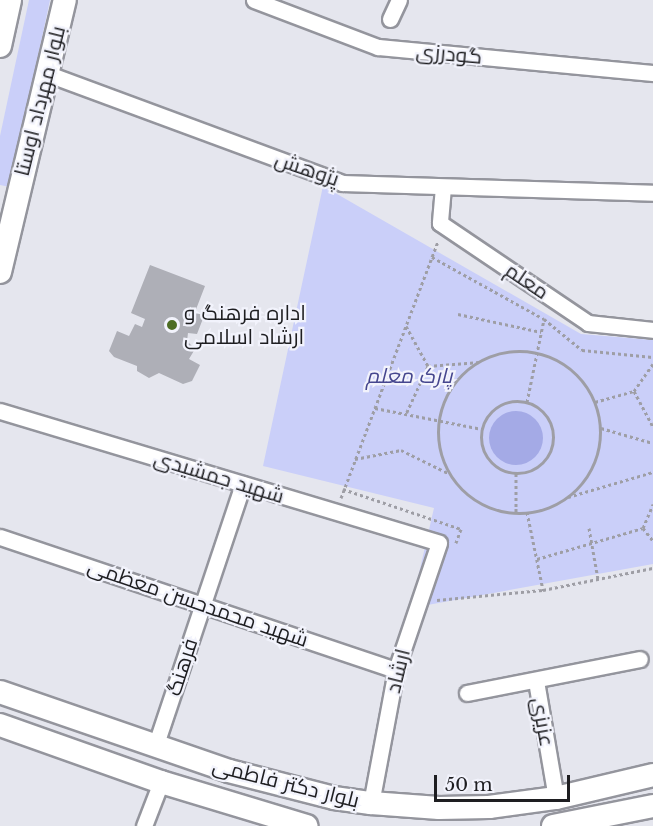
<!DOCTYPE html>
<meta charset="utf-8">
<style>
body{margin:0}
#map{position:relative;width:653px;height:826px;overflow:hidden;background:#e5e6ee;font-family:"Libre Baskerville",Cairo,serif}
div>[style]{position:absolute}
.green>*{inset:0;background:#cacff9}
.water>*{inset:0;background:#a4aae6}
.round{border-radius:50%}
.building>*{inset:0;background:#aeafb7}
.path>*{height:3px;margin-top:-1.5px;transform-origin:0;background:repeating-linear-gradient(90deg,#9e9ea5 0 3px,transparent 0 6px)}
.path>.ring{margin:-1.5px;padding:0;box-sizing:content-box;background:none;border:3px solid #9e9ea5;border-radius:50%}
.roads{filter:drop-shadow(2px 0 #94959d) drop-shadow(-2px 0 #94959d) drop-shadow(0 2px #94959d) drop-shadow(0 -2px #94959d)}
.minor>*{height:15px;margin:-7.5px;padding:0 7.5px;transform-origin:7.5px;border-radius:7.5px;background:#fff}
.secondary>*{height:22px;margin:-11px;padding:0 11px;transform-origin:11px;border-radius:11px;background:#fff}
.dots>*{width:16px;height:16px;translate:-50% -50%;box-sizing:border-box;border:3px solid #f2f3fc;border-radius:50%}
span{translate:-50% -50%;white-space:nowrap;text-align:center;line-height:1.15;-webkit-text-stroke:4.5px #f2f3fc;paint-order:stroke}
.street-label{font-size:21px;color:#1e1e21}
.poi-label{font-size:21px;color:#1e1e21}
.left{translate:0 -50%;text-align:left}
.park-label{font-size:21px;color:#45468e;font-style:italic}
.scale{position:absolute;left:434px;top:775px;width:136px;height:27px;box-sizing:border-box;border:3px solid #1e1e21;border-top:0;padding-left:8px;font-size:18px;line-height:21px;white-space:nowrap;color:#1e1e21;-webkit-text-stroke:4px #f2f3fc;paint-order:stroke}
</style>
<div id="map">
<div class="green">
<div style="clip-path:polygon(29px 0,50px 0,10px 187px,0 185px,0 136px)"></div>
<div style="clip-path:polygon(323px 186px,581px 334px,653px 340px,653px 564px,411px 608px,434px 508px,263px 466px)"></div>
</div>
<div class="water">
<div class="round" style="left:489px;top:411px;width:54px;height:54px"></div>
</div>
<div class="building">
<div style="clip-path:polygon(150px 265px,205px 286px,195px 312px,204px 316px,197px 334px,188px 333px,187px 341px,195px 349px,189px 359px,200px 365px,192px 381px,183px 384px,159px 373px,149px 378px,137px 371px,137px 366px,114px 357px,109px 351px,117px 331px,129px 336px,135px 324px,142px 327px,145px 319px,131px 313px)"></div>
</div>
<div class="path">
<div style="left:432px;top:257px;width:128px;rotate:29deg"></div>
<div style="left:544px;top:319px;width:49px;rotate:39.2deg"></div>
<div style="left:582px;top:350px;width:71px;rotate:5.6deg"></div>
<div style="left:458px;top:314px;width:85px;rotate:12.2deg"></div>
<div style="left:406px;top:326px;width:46px;rotate:61.2deg"></div>
<div style="left:428px;top:366px;width:53px;rotate:114.6deg"></div>
<div class="ring" style="left:438px;top:351px;width:159px;height:159px"></div>
<div style="left:428px;top:366px;width:52px;rotate:-4.4deg"></div>
<div style="left:634px;top:391px;width:40px;rotate:62deg"></div>
<div class="ring" style="left:481px;top:401px;width:69px;height:69px"></div>
<div style="left:527px;top:402px;width:85px;rotate:-78.4deg"></div>
<div style="left:595px;top:402px;width:41px;rotate:-15.8deg"></div>
<div style="left:634px;top:391px;width:33px;rotate:-55deg"></div>
<div style="left:375px;top:408px;width:109px;rotate:11.1deg"></div>
<div style="left:601px;top:428px;width:54px;rotate:16.1deg"></div>
<div style="left:355px;top:459px;width:47px;rotate:-11.1deg"></div>
<div style="left:401px;top:450px;width:52px;rotate:26.1deg"></div>
<div style="left:516px;top:473px;width:40px;rotate:90deg"></div>
<div style="left:343px;top:489px;width:125px;rotate:18.7deg"></div>
<div style="left:461px;top:529px;width:15px;rotate:110deg"></div>
<div style="left:568px;top:497px;width:89px;rotate:-16.4deg"></div>
<div style="left:341px;top:498px;width:275px;rotate:-69.3deg"></div>
<div style="left:527px;top:512px;width:80px;rotate:78.4deg"></div>
<div style="left:589px;top:528px;width:52px;rotate:80deg"></div>
<div style="left:643px;top:528px;width:26px;rotate:-67deg"></div>
<div style="left:537px;top:559px;width:110px;rotate:-16.3deg"></div>
<div style="left:643px;top:528px;width:16px;rotate:52deg"></div>
<div style="left:437px;top:600px;width:106px;rotate:-5.4deg"></div>
<div style="left:543px;top:590px;width:112px;rotate:-11.3deg"></div>
</div>
<div class="roads">
<div class="minor">
<div style="left:254px;top:0;width:133px;rotate:20.8deg"></div>
<div style="left:378px;top:47px;width:276px;rotate:5.4deg"></div>
<div style="left:390px;top:19px;width:21px;rotate:-65deg"></div>
<div style="left:48px;top:74px;width:314px;rotate:20.3deg"></div>
<div style="left:342px;top:183px;width:311px;rotate:1.8deg"></div>
<div style="left:443px;top:187px;width:36px;rotate:95deg"></div>
<div style="left:440px;top:223px;width:179px;rotate:34deg"></div>
<div style="left:588px;top:323px;width:65px;rotate:6.1deg"></div>
<div style="left:0;top:411px;width:458px;rotate:16.7deg"></div>
<div style="left:439px;top:543px;width:134px;rotate:108.7deg"></div>
<div style="left:396px;top:670px;width:135px;rotate:100.6deg"></div>
<div style="left:0;top:537px;width:418px;rotate:18.6deg"></div>
<div style="left:536px;top:681px;width:119px;rotate:80.3deg"></div>
<div style="left:467px;top:693px;width:176px;rotate:-11.1deg"></div>
<div style="left:155px;top:747px;width:277px;rotate:-71.5deg"></div>
<div style="left:144px;top:826px;width:47px;rotate:-68.9deg"></div>
</div>
<div class="secondary">
<div style="left:0;top:46px;width:47px;rotate:-77.7deg"></div>
<div style="left:0;top:272px;width:280px;rotate:-76.6deg"></div>
<div style="left:0;top:692px;width:242px;rotate:19deg"></div>
<div style="left:229px;top:771px;width:108px;rotate:14.4deg"></div>
<div style="left:334px;top:798px;width:37px;rotate:8deg"></div>
<div style="left:371px;top:803px;width:68px;rotate:4.2deg"></div>
<div style="left:439px;top:808px;width:50px;rotate:-1.1deg"></div>
<div style="left:489px;top:807px;width:68px;rotate:-7.7deg"></div>
<div style="left:556px;top:798px;width:100px;rotate:-13.3deg"></div>
<div style="left:0;top:725px;width:171px;rotate:19.5deg"></div>
<div style="left:161px;top:782px;width:152px;rotate:16.8deg"></div>
<div style="left:553px;top:826px;width:102px;rotate:-11.3deg"></div>
</div>
</div>
<div class="dots">
<div style="left:172px;top:325px;background:#4d6d24"></div>
</div>
<div class="street-label">
<span style="left:449px;top:54px;rotate:5deg">گودرزی</span>
<span style="left:40px;top:101px;rotate:-76deg">بلوار مهرداد اوستا</span>
<span style="left:307px;top:169px;rotate:19deg">پژوهش</span>
<span style="left:527px;top:281px;rotate:34deg">معلم</span>
<span style="left:219px;top:477px;rotate:17deg">شهید جمشیدی</span>
<span style="left:198px;top:603px;rotate:19deg">شهید محمدحسن معظمی</span>
<span style="left:182px;top:667px;rotate:-72deg">فرهنگ</span>
<span style="left:398px;top:671px;rotate:-76deg">ارشاد</span>
<span style="left:543px;top:722px;rotate:80deg">عزیزی</span>
<span style="left:286px;top:783px;rotate:14deg">بلوار دکتر فاطمی</span>
</div>
<div class="poi-label">
<span class="left" style="left:184px;top:325px">اداره فرهنگ و<br>ارشاد اسلامی</span>
</div>
<div class="park-label">
<span style="left:409px;top:376px">پارک معلم</span>
</div>
<div class="scale">50 m</div>
</div>
